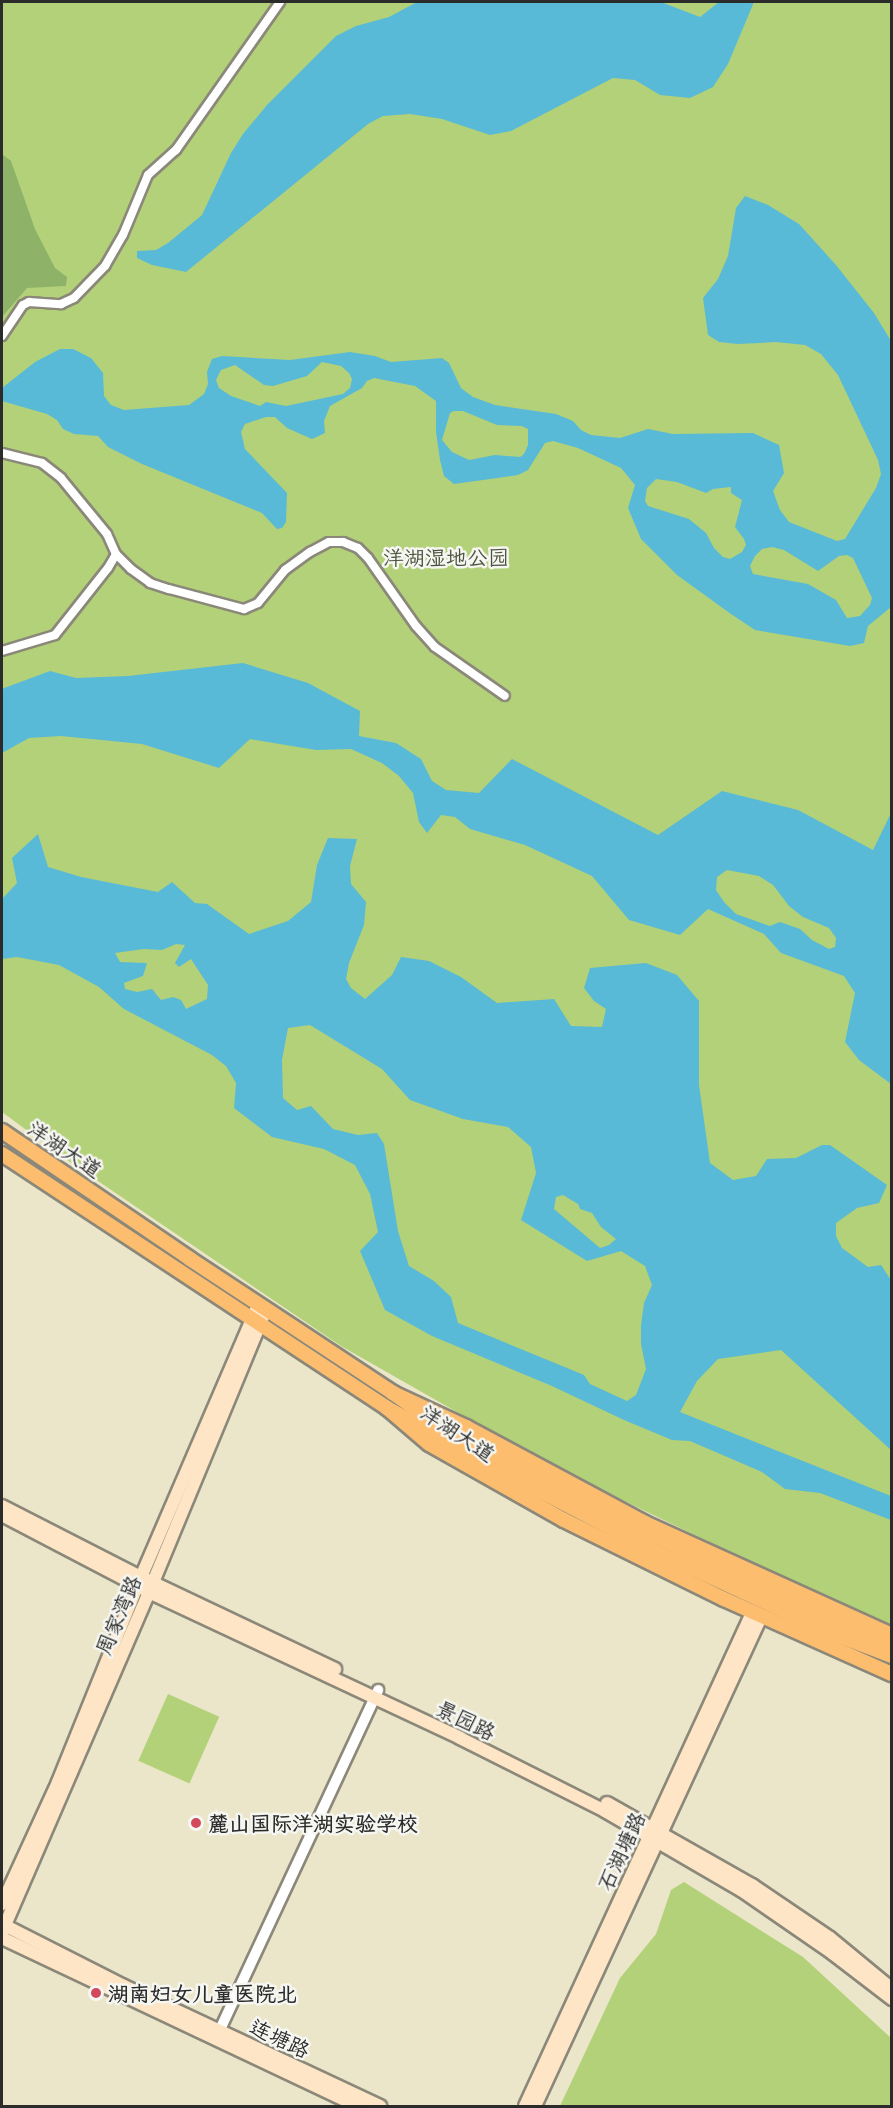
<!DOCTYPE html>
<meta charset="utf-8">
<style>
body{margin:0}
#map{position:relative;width:893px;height:2108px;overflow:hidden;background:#ebe6c9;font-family:Mali,"LXGW WenKai TC",sans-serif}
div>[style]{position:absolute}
.green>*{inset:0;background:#b3d178;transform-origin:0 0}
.forest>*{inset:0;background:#8eb368}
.water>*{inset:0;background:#58bad6}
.roads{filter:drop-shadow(2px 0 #8b887a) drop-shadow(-2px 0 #8b887a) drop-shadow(0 2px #8b887a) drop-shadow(0 -2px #8b887a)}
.minor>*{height:8px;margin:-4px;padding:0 4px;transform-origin:4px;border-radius:4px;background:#fff}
.tertiary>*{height:10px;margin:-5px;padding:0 5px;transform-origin:5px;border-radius:5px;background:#fff}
.secondary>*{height:12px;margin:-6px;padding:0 6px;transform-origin:6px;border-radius:6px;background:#fee5c5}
.primary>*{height:14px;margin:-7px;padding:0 7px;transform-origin:7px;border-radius:7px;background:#fcbd6f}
.trunk>*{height:14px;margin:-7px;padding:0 7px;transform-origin:7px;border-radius:7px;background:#fcbd6f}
.dots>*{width:16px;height:16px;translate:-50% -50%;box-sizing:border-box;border:3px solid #f6f6f2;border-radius:50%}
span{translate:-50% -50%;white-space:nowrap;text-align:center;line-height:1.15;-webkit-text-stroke:5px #f6f6f2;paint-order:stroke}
.park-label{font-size:21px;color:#4d543e}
.street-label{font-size:21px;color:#2b2b2b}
.poi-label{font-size:21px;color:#2b2b2b;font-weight:700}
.left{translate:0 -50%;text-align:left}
.frame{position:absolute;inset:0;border:3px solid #2b2b2b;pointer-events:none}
</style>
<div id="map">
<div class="green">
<div style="clip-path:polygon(2px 2px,891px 2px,891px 1630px,550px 1465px,341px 1346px,70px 1162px,2px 1112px)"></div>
<div style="left:168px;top:1694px;width:56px;height:73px;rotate:24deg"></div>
<div style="clip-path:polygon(684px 1882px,803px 1957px,891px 2038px,891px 2106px,560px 2106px,620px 1978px,656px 1934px,671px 1890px)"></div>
</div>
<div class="forest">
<div style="clip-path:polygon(2px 154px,11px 161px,35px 229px,55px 268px,67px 277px,66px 286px,27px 288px,2px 317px)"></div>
</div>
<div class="water">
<div style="clip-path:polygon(417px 2px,661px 2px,700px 17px,719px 2px,754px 2px,728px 64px,713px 87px,690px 98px,660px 95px,635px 80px,613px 78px,511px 131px,490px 135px,442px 119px,410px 114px,383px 116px,368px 124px,186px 272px,152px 265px,137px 258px,137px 251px,156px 250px,168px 243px,202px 215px,231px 153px,243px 134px,267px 105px,336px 36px,356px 26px,389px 17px)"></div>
<div style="clip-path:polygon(evenodd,745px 196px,768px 205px,799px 224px,836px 265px,874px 313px,891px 341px,891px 607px,868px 626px,864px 643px,850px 646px,755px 630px,731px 614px,677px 575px,641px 539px,628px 508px,635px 485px,621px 468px,578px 448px,553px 441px,545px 443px,528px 470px,518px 475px,454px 484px,444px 476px,440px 460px,436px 432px,436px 401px,415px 386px,374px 378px,367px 381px,362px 388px,330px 406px,324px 421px,325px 433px,312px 439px,287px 428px,275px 417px,266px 417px,245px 424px,241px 432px,245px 449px,287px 493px,286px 522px,282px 528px,277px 529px,262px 513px,142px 464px,108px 447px,98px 436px,74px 434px,63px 429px,57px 420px,47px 414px,2px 401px,2px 388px,35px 362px,60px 349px,73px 349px,91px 358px,103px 373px,104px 396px,111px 405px,124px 410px,189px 405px,204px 394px,208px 384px,207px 372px,212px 359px,222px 356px,290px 360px,350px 352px,375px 356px,391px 362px,442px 358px,449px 363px,461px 388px,473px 397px,495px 405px,556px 414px,573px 421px,581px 430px,591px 435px,620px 438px,648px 429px,673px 434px,753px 433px,779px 445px,784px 473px,773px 491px,780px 510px,789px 522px,837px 541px,845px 539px,876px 488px,881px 474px,878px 460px,838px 375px,821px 354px,805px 345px,776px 342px,738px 344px,719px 342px,708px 335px,703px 298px,718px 279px,728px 256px,736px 208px,745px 196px,322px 362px,341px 366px,349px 373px,352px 379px,350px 388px,343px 394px,286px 406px,266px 402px,260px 406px,231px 396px,219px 388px,216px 380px,221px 370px,235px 365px,264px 385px,273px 386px,307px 376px,322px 362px,745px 196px,454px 411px,463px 411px,497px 425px,522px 426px,528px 429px,528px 445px,524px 454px,520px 457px,495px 455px,469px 460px,452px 452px,442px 440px,450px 413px,454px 411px,745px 196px,656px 479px,677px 482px,706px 493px,713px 489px,731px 487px,731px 493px,742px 500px,735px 527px,744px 539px,746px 545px,742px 552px,730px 559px,723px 557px,714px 548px,706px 533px,689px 519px,648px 506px,645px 501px,647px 488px,656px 479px,745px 196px,772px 547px,784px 550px,818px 571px,839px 556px,847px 555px,853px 558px,872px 598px,870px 605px,860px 616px,847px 618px,836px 600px,808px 584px,753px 574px,750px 566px,755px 556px,762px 549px,772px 547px)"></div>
<div style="clip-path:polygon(evenodd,243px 663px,308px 683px,360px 711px,359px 736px,396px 743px,421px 759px,432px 781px,446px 790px,479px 793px,512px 759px,658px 835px,722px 791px,798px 810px,873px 850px,891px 813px,891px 1084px,859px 1060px,845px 1042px,855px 993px,844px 976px,781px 953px,764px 934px,708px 909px,680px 935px,629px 920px,592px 876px,525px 845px,470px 829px,455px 817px,441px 815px,427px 833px,419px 822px,413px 793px,399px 776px,382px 763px,351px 749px,316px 750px,250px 739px,219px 768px,142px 744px,61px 736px,29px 738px,2px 753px,2px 689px,7px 687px,50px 671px,76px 678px,128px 676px,243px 663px,727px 870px,759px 876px,773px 885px,789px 906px,803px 917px,829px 928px,836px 938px,835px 947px,829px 949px,812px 940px,800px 929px,780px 922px,770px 926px,736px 914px,724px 902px,716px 890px,717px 877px,727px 870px)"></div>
<div style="clip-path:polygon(evenodd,38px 834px,48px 867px,81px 877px,158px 892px,172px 882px,195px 903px,207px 904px,249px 934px,288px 921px,311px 902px,317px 865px,328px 838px,357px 839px,350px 866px,351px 884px,366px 902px,364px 925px,349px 963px,346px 979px,351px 988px,365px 999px,392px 975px,401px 957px,429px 961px,461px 977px,497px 1003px,554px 999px,571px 1026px,602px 1027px,606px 1009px,594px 1001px,584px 988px,590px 968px,646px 963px,677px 975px,699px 1001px,699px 1085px,710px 1163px,733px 1180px,756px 1176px,767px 1159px,796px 1158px,822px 1145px,830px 1145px,887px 1185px,879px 1203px,857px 1208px,836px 1223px,836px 1236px,842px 1248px,868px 1267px,881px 1265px,891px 1280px,891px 1450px,781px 1350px,718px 1359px,697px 1381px,680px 1412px,891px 1496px,891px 1520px,820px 1493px,785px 1489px,762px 1472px,690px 1441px,672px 1440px,624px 1420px,552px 1386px,432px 1336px,385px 1310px,360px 1251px,378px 1232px,370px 1194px,355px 1165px,324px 1149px,272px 1137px,234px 1108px,236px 1083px,226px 1066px,212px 1055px,124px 1009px,99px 987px,59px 965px,17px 957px,2px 959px,2px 899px,17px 883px,12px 858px,38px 834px,176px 944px,185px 945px,175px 963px,179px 967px,191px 959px,208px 985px,207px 999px,186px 1009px,181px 1000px,173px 997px,161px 1000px,152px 989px,137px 992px,125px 989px,124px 983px,143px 976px,147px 963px,120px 962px,115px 953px,144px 949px,162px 950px,176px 944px,38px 834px,310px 1025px,382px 1069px,410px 1100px,463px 1119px,508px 1127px,531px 1147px,536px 1173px,521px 1220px,587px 1261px,621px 1251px,645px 1266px,652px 1285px,644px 1303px,641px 1325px,641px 1344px,646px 1369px,636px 1395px,627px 1401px,590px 1384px,584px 1375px,458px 1323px,451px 1297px,434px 1281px,409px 1266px,398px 1231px,384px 1144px,377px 1133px,358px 1135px,333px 1129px,311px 1106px,297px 1110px,283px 1098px,282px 1060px,288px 1028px,310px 1025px,38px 834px,563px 1195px,578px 1204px,580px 1209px,592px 1213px,601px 1227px,616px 1239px,609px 1245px,600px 1248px,554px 1209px,556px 1197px,563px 1195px)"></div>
</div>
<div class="roads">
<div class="minor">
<div style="left:2px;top:336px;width:37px;rotate:-56deg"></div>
<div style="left:23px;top:305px;width:7px;rotate:-27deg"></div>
<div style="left:29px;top:302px;width:32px;rotate:4deg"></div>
<div style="left:61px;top:304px;width:14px;rotate:-25deg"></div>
<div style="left:74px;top:298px;width:45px;rotate:-45.9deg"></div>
<div style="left:105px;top:266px;width:36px;rotate:-60deg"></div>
<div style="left:123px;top:235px;width:65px;rotate:-67.4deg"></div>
<div style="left:148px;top:175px;width:38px;rotate:-42deg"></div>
<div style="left:176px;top:150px;width:181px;rotate:-54.9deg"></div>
<div style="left:2px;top:453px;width:41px;rotate:14deg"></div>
<div style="left:42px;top:463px;width:24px;rotate:38deg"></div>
<div style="left:61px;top:478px;width:72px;rotate:50.6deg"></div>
<div style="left:107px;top:534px;width:22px;rotate:66deg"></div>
<div style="left:116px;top:554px;width:21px;rotate:45deg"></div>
<div style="left:131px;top:569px;width:24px;rotate:36deg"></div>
<div style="left:150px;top:583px;width:20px;rotate:18deg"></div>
<div style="left:169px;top:589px;width:78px;rotate:14.9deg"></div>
<div style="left:244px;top:609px;width:15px;rotate:-23deg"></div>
<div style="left:258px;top:603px;width:43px;rotate:-50.7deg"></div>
<div style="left:285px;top:570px;width:31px;rotate:-36deg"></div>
<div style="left:310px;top:552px;width:21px;rotate:-28deg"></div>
<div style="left:329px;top:542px;width:14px"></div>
<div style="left:343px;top:542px;width:16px;rotate:22deg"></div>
<div style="left:358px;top:548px;width:14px;rotate:45deg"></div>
<div style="left:368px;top:558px;width:83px;rotate:54.8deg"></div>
<div style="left:416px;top:626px;width:28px;rotate:48deg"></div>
<div style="left:435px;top:647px;width:85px;rotate:35deg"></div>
<div style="left:2px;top:651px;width:55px;rotate:-16.8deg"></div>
<div style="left:55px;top:635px;width:85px;rotate:-51.7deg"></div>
<div style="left:108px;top:568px;width:16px;rotate:-60deg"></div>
</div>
<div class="tertiary">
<div style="left:216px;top:2038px;width:384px;rotate:-65deg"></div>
</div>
<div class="secondary">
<div style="left:2px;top:1506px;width:156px;rotate:27.1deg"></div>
<div style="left:141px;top:1577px;width:215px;rotate:25.4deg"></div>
<div style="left:2px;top:1515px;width:166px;rotate:27.6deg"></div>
<div style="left:149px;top:1592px;width:344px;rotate:25.1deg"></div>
<div style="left:460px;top:1738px;width:162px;rotate:26.7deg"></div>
<div style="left:605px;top:1811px;width:157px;rotate:30.2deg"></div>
<div style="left:741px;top:1890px;width:111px;rotate:34.7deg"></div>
<div style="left:832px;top:1953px;width:76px;rotate:37.5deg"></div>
<div style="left:607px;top:1803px;width:167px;rotate:29.5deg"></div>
<div style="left:752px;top:1885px;width:94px;rotate:34.2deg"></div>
<div style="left:830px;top:1938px;width:80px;rotate:39.4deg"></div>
<div style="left:2px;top:1904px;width:134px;rotate:-65.3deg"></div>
<div style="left:58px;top:1782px;width:221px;rotate:-68deg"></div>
<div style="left:141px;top:1577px;width:296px;rotate:-66.7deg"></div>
<div style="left:2px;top:1924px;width:137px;rotate:26.9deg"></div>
<div style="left:124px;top:1986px;width:283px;rotate:25.1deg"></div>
<div style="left:2px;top:1932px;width:370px;rotate:-66.6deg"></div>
<div style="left:149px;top:1592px;width:305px;rotate:-67.5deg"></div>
<div style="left:2px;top:1938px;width:394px;rotate:25.3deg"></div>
<div style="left:525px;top:2106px;width:543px;rotate:-65.28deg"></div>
<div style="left:535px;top:2106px;width:539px;rotate:-65.2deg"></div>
</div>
<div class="primary">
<div style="left:2px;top:1131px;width:227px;rotate:34.2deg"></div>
<div style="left:190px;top:1259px;width:243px;rotate:33.4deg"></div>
<div style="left:393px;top:1393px;width:81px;rotate:25deg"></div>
<div style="left:466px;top:1427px;width:203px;rotate:28.2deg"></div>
<div style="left:645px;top:1523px;width:271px;rotate:24.4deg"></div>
<div style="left:2px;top:1154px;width:461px;rotate:33.4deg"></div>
<div style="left:387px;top:1408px;width:55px;rotate:40.6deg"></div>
<div style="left:429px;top:1444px;width:155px;rotate:29.4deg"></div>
<div style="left:564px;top:1520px;width:178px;rotate:26.3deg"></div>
<div style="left:724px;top:1599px;width:184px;rotate:24.1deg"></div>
</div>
<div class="trunk">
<div style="left:393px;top:1393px;width:54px;rotate:35.2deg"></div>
<div style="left:437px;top:1424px;width:70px;rotate:29.1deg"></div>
<div style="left:498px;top:1458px;width:322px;rotate:26.3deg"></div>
<div style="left:787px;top:1601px;width:113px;rotate:22.3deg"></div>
<div style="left:387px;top:1408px;width:122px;rotate:28.9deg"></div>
<div style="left:494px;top:1467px;width:184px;rotate:27.5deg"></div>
<div style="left:657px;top:1552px;width:190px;rotate:24.9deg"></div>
<div style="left:829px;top:1632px;width:67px;rotate:20.9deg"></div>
</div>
</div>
<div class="dots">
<div style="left:196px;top:1823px;background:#d1495b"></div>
<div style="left:96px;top:1993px;background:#d1495b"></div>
</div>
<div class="park-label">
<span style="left:446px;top:557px">洋湖湿地公园</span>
</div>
<div class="street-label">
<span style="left:65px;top:1149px;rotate:34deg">洋湖大道</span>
<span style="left:458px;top:1433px;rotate:34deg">洋湖大道</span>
<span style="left:118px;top:1615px;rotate:-67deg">周家湾路</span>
<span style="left:466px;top:1720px;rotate:26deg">景园路</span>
<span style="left:621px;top:1851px;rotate:-65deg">石湖塘路</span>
<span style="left:280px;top:2038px;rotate:25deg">连塘路</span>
</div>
<div class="poi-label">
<span class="left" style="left:208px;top:1823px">麓山国际洋湖实验学校</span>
<span class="left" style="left:108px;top:1993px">湖南妇女儿童医院北</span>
</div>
<div class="frame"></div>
</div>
